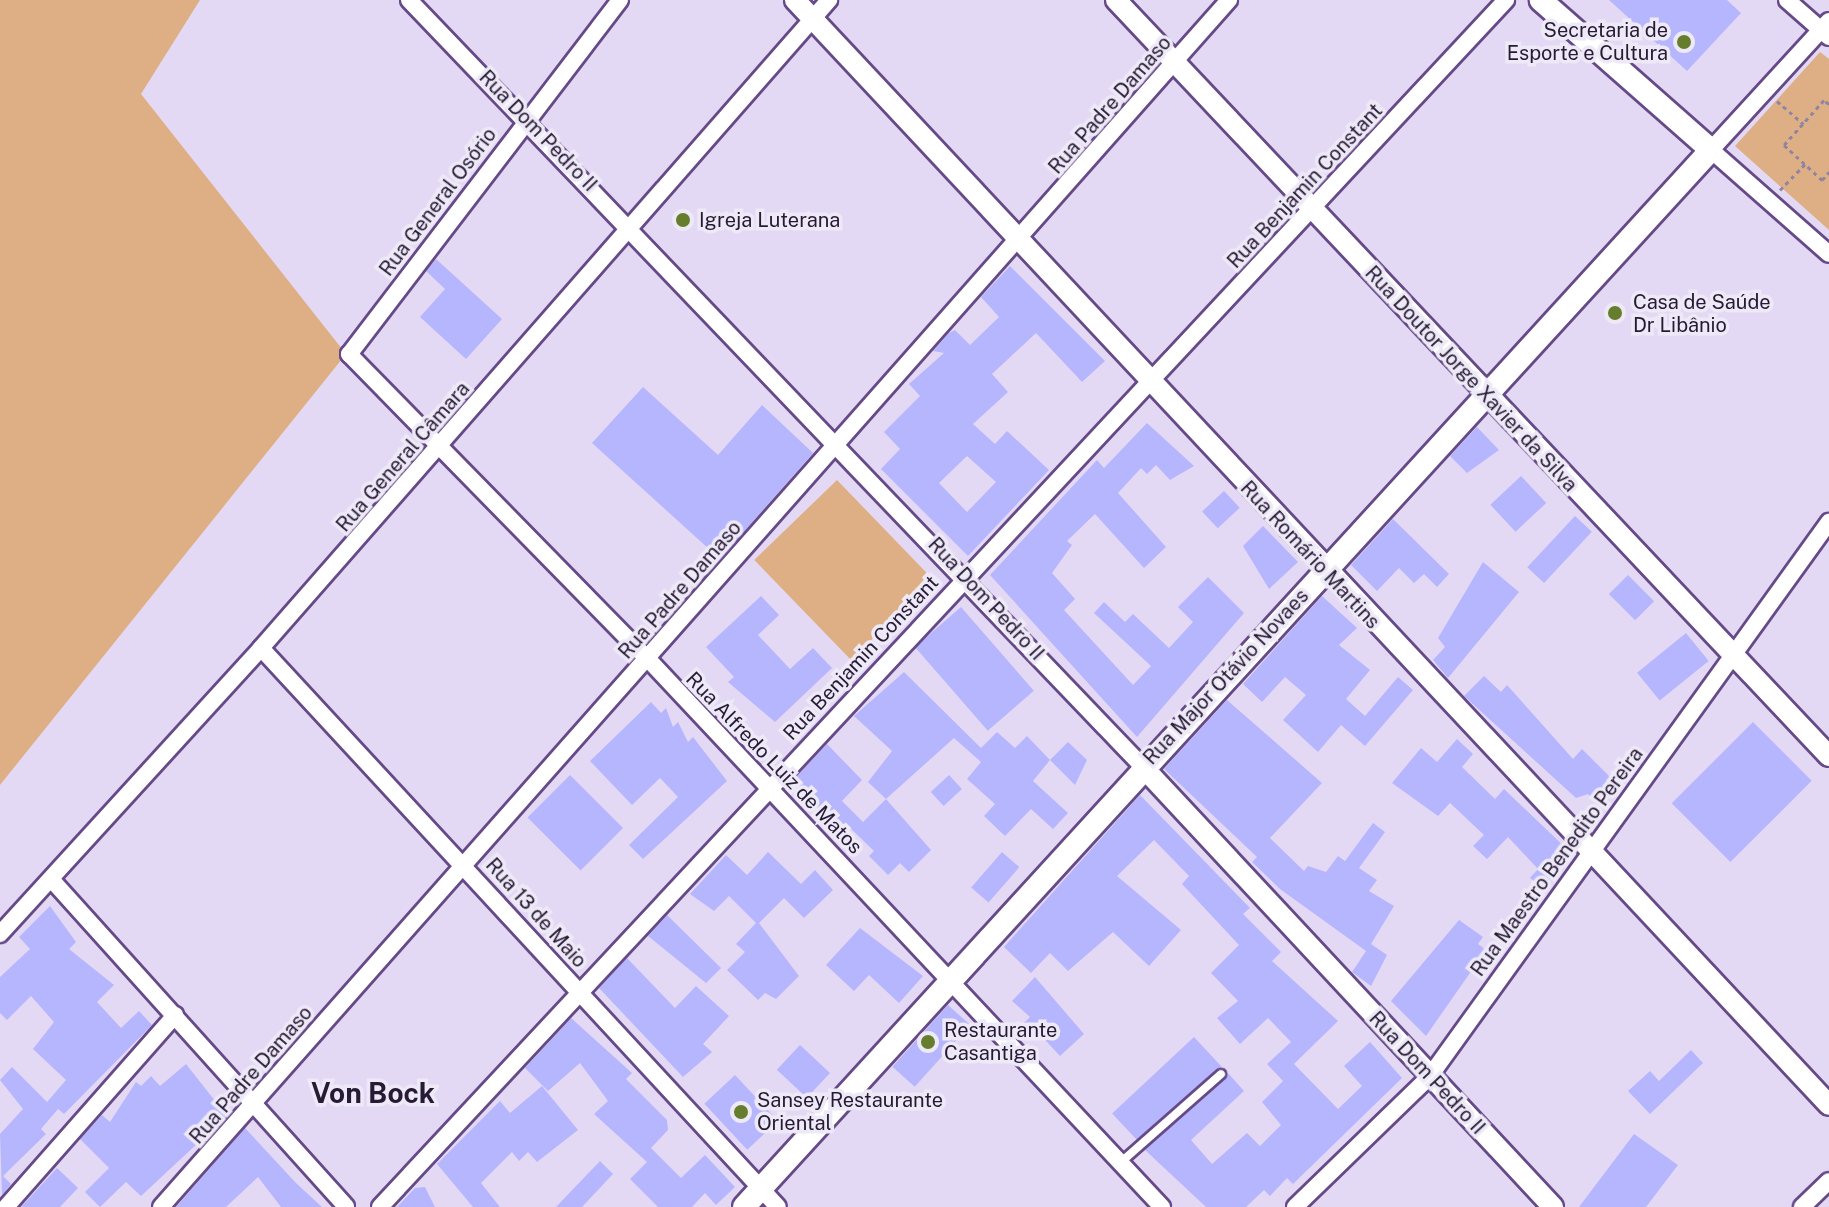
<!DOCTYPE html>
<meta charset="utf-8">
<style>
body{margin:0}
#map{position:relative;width:1829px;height:1207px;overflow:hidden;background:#e4d9f5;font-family:"Public Sans",sans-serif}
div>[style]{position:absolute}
.green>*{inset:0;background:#deaf84;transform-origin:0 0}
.building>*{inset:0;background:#b6b6fe;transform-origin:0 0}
.path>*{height:3px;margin-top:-1.5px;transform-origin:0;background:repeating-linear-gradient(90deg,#9085a0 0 4px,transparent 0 8px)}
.roads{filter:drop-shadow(2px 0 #664a88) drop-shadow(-2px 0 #664a88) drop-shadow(0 2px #664a88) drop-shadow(0 -2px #664a88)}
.service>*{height:8px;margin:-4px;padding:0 4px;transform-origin:4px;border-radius:4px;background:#fff}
.minor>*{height:16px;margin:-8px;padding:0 8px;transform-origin:8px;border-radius:8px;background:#fff}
.tertiary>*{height:20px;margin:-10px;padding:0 10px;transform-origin:10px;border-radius:10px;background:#fff}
.secondary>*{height:22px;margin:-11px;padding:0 11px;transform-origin:11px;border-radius:11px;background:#fff}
.dots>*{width:22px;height:22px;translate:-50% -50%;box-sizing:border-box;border:4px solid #eee9f7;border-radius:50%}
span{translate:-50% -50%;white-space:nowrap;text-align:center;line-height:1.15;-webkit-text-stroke:7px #eee9f7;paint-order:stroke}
.poi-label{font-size:20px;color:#261a34}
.right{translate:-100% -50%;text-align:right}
.left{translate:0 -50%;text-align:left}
.street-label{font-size:20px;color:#261a34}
.district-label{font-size:28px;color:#261a34;font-weight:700}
</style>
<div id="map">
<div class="green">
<div style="clip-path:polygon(0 0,200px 0,141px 94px,346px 354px,0 785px)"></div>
<div style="clip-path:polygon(1820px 52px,1829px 59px,1829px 230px,1735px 146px)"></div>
<div style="left:837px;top:480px;width:139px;height:115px;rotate:46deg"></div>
</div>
<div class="building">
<div style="clip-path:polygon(1609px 0,1727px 0,1741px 13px,1687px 71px)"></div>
<div style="clip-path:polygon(436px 259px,502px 319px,466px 359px,420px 317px,445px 289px,426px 271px)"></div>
<div style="clip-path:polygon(evenodd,1010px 266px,1105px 361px,1082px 382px,1036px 333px,992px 374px,1008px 392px,973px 424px,995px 444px,1007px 431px,1049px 470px,968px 556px,881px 469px,900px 449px,884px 432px,920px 396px,909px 384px,944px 353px,933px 351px,949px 333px,955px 330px,970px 345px,999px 317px,981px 297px,1010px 266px,967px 456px,996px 482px,967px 512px,939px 483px,967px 456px)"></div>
<div style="clip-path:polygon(643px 387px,718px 455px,762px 405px,813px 453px,720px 559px,592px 443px)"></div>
<div style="clip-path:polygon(1147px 423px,1194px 466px,1170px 480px,1156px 465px,1147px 474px,1141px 468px,1118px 493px,1166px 547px,1144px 568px,1095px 514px,1067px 541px,1072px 545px,1052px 573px,1075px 599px,1064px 610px,1133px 685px,1151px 666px,1094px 613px,1104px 602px,1125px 622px,1133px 614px,1169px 648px,1193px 622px,1178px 607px,1208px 577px,1244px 613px,1137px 737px,990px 575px,1097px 460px,1104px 468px)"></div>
<div style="clip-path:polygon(1477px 427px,1499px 450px,1467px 473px,1450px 456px)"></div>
<div style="left:1521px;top:476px;width:37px;height:42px;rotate:47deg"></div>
<div style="left:1224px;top:491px;width:23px;height:30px;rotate:47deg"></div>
<div style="left:1575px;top:516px;width:23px;height:70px;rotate:43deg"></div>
<div style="clip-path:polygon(1393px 519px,1449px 574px,1437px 587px,1424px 574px,1414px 583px,1399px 568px,1377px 591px,1351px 565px)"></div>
<div style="clip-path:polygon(1263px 526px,1298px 562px,1269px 589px,1243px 546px)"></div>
<div style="clip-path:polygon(1483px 562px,1519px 592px,1448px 678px,1433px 660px,1445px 647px,1438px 638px)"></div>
<div style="left:1628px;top:575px;width:37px;height:27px;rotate:45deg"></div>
<div style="clip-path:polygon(761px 596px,779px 615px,758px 635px,790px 669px,813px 648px,832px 668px,775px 722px,728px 682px,734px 677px,706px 647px)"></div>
<div style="clip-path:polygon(1322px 596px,1357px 628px,1339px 645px,1370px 670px,1346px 699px,1365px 716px,1398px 677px,1413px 690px,1365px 746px,1341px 725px,1318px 752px,1283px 720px,1306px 695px,1285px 677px,1262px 702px,1243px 684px)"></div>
<div style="left:961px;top:607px;width:111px;height:61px;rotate:49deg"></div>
<div style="left:1686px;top:633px;width:36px;height:63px;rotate:51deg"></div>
<div style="clip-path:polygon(904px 672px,981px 748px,997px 732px,1015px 748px,1027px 736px,1050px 760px,1033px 781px,1068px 813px,1053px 829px,1031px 809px,1005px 836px,984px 816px,995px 804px,967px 779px,981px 762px,954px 738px,886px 799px,868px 782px,892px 751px,854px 716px)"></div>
<div style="clip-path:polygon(1484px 676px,1501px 692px,1507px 685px,1573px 759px,1582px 749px,1614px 781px,1595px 801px,1588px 794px,1576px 798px,1464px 696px)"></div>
<div style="clip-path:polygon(1227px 700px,1322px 783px,1270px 838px,1304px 871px,1308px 866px,1326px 872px,1338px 856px,1345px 861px,1373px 823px,1385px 832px,1359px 868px,1377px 880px,1369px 891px,1394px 906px,1371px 944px,1387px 955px,1371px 986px,1352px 972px,1366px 951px,1280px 889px,1252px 862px,1257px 857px,1164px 769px)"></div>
<div style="clip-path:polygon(651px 702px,661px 713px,666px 708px,673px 727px,678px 722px,688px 742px,693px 737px,727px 781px,643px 859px,629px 845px,678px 797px,660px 778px,632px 805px,590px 761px)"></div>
<div style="left:1753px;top:722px;width:83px;height:115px;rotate:45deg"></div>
<div style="clip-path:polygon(1457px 739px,1473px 754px,1462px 767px,1495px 799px,1504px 789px,1570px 852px,1543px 888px,1530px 878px,1538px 869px,1508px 837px,1487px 859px,1473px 846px,1484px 835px,1450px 803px,1438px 816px,1392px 783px,1421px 748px,1437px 762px)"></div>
<div style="clip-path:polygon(1068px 742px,1087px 760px,1075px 785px,1050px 760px)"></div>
<div style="clip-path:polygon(827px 744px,862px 780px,842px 801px,863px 822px,886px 799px,931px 850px,909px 872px,900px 863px,888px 875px,869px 856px,874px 851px,847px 825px,840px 832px,792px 781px)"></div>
<div style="left:570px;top:775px;width:75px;height:60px;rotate:45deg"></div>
<div style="left:949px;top:775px;width:19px;height:25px;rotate:47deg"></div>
<div style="clip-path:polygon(1140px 795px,1250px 908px,1243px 914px,1281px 952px,1272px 961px,1338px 1021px,1294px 1064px,1338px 1109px,1362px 1086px,1344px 1066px,1370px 1042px,1402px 1078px,1293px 1184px,1287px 1178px,1270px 1196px,1264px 1190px,1246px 1207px,1206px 1207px,1145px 1150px,1228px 1073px,1244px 1091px,1191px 1140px,1212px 1164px,1247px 1133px,1260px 1146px,1281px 1125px,1262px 1102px,1283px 1081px,1267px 1064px,1291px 1042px,1268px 1018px,1240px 1044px,1217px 1018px,1238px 1001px,1211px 973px,1239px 945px,1182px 884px,1189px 876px,1154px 840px,1117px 876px,1181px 930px,1149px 966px,1113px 932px,1068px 971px,1050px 953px,1031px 973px,1004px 947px)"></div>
<div style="clip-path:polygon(768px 852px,801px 884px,815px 870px,833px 890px,804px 918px,784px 898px,759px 923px,799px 976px,776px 999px,765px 993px,758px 1000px,727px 970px,745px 952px,736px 944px,756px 923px,729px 896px,714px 911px,690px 894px,726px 855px,747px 875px)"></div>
<div style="left:1002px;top:852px;width:23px;height:47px;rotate:41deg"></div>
<div style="clip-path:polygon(50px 906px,76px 942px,69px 949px,114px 985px,97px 1002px,121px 1028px,139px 1011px,152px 1025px,64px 1114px,58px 1109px,41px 1129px,46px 1134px,3px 1176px,11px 1184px,2px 1195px,0 1134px,23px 1109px,0 1080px,12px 1067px,47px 1102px,66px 1080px,33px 1049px,54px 1022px,31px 996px,7px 1020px,0 1013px,0 977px,30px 949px,19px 937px)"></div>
<div style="clip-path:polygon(667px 915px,721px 968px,706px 983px,648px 936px)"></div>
<div style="clip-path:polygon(1459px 920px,1483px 937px,1478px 944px,1486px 950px,1426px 1036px,1391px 1001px)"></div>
<div style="clip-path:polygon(860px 928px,923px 976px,899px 1003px,869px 975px,854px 991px,826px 965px)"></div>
<div style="clip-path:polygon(627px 958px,675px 1008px,696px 986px,729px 1016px,703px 1044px,712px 1052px,683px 1077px,599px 988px)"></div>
<div style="clip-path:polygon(1035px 977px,1084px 1034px,1060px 1056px,1036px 1030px,1031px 1036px,1021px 1026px,1030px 1017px,1012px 1001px)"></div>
<div style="left:948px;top:1005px;width:30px;height:83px;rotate:42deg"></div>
<div style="clip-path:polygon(571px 1018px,632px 1073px,626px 1079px,667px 1120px,668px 1130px,651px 1148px,681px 1178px,705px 1155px,735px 1187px,716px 1205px,705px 1193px,692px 1207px,658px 1207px,630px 1179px,647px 1162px,594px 1114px,608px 1101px,580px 1063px,548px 1091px,525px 1068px)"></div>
<div style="left:1194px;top:1037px;width:41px;height:112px;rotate:47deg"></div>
<div style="left:800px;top:1045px;width:41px;height:34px;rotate:43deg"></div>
<div style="clip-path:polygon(1691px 1050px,1703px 1063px,1650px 1114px,1628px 1091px,1650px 1071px,1659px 1081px)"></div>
<div style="clip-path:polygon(186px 1064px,227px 1116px,141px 1196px,126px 1182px,100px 1207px,85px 1192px,109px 1168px,80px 1139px,102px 1115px,110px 1122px,136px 1082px,141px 1086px,151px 1076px,160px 1086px)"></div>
<div style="left:735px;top:1075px;width:63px;height:42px;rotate:47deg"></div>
<div style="clip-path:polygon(542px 1086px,578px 1130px,537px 1162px,528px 1152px,519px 1161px,512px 1152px,481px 1183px,500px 1207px,473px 1207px,437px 1164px,500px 1101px,510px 1113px)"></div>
<div style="clip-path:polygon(245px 1128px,296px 1183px,322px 1207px,281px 1207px,258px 1177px,226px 1207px,176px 1207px)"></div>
<div style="clip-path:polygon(1634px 1134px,1678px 1165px,1646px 1207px,1579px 1207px)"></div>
<div style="clip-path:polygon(600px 1161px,613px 1174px,582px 1207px,556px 1207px)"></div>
<div style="clip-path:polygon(57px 1168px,78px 1188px,60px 1207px,21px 1207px)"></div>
<div style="clip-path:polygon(425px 1187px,435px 1207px,397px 1207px,415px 1188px)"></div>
</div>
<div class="path">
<div style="left:1777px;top:101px;width:35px;rotate:41deg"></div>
<div style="left:1829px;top:104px;width:6px;rotate:-141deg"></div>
<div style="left:1824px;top:100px;width:60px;rotate:131.6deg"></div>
<div style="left:1784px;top:145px;width:52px;rotate:42.6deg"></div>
<div style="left:1822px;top:180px;width:11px;rotate:-49deg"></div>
<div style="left:1780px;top:190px;width:36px;rotate:-46deg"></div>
</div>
<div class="roads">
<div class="service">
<div style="left:1121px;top:1162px;width:133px;rotate:-41.3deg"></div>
</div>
<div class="minor">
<div style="left:409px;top:0;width:1060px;rotate:46.26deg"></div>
<div style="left:620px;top:0;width:446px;rotate:127.4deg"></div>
<div style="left:349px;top:354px;width:426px;rotate:45.6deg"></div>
<div style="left:647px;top:658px;width:753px;rotate:46.83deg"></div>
<div style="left:1787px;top:0;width:56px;rotate:41.4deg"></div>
<div style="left:1829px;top:21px;width:175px;rotate:132.5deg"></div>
<div style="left:1711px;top:150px;width:157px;rotate:41.4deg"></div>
<div style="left:261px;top:648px;width:761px;rotate:47.24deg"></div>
<div style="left:51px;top:879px;width:441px;rotate:48deg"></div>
<div style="left:0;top:934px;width:387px;rotate:-47.6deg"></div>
<div style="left:261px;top:648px;width:862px;rotate:-48.76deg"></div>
<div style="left:6px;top:1207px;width:256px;rotate:-48.6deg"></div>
<div style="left:161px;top:1207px;width:1612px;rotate:-48.5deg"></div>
<div style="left:380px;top:1207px;width:1651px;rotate:-46.99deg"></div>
<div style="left:1295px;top:1207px;width:188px;rotate:-44.1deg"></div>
<div style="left:1430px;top:1076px;width:683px;rotate:-54.24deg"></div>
<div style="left:1802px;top:1207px;width:37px;rotate:-44deg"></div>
</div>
<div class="tertiary">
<div style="left:795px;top:0;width:1513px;rotate:46.9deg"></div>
<div style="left:1116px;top:0;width:1039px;rotate:46.68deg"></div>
<div style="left:1142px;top:766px;width:603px;rotate:47.02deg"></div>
</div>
<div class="secondary">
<div style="left:744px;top:1207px;width:1433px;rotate:-47.55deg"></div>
<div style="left:1711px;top:150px;width:227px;rotate:-138.6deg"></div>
</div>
</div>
<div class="dots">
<div style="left:1684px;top:42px;background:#667d2e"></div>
<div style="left:683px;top:220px;background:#667d2e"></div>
<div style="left:1615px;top:313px;background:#667d2e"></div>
<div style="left:928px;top:1042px;background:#667d2e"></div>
<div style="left:741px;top:1112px;background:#667d2e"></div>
</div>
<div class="poi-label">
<span class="right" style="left:1668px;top:42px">Secretaria de<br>Esporte e Cultura</span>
<span class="left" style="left:699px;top:220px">Igreja Luterana</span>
<span class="left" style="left:1633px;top:314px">Casa de Saúde<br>Dr Libânio</span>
<span class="left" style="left:944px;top:1042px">Restaurante<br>Casantiga</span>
<span class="left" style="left:757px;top:1112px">Sansey Restaurante<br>Oriental</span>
</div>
<div class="street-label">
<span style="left:1110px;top:105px;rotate:-49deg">Rua Padre Damaso</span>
<span style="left:538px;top:131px;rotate:46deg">Rua Dom Pedro II</span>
<span style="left:1305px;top:186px;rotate:-47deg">Rua Benjamin Constant</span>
<span style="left:438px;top:202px;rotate:-53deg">Rua General Osório</span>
<span style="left:1471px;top:379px;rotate:47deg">Rua Doutor Jorge Xavier da Silva</span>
<span style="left:403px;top:457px;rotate:-49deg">Rua General Câmara</span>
<span style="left:1310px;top:555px;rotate:47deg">Rua Romário Martins</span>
<span style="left:680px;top:590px;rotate:-49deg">Rua Padre Damaso</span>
<span style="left:986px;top:599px;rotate:47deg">Rua Dom Pedro II</span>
<span style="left:861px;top:658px;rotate:-47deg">Rua Benjamin Constant</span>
<span style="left:1226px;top:677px;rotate:-47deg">Rua Major Otávio Novaes</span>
<span style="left:774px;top:763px;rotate:46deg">Rua Alfredo Luiz de Matos</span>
<span style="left:1557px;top:862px;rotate:-54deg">Rua Maestro Benedito Pereira</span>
<span style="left:536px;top:913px;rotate:48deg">Rua 13 de Maio</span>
<span style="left:1427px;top:1073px;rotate:47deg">Rua Dom Pedro II</span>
<span style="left:251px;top:1075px;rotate:-49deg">Rua Padre Damaso</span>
</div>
<div class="district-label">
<span style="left:373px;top:1093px">Von Bock</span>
</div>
</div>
